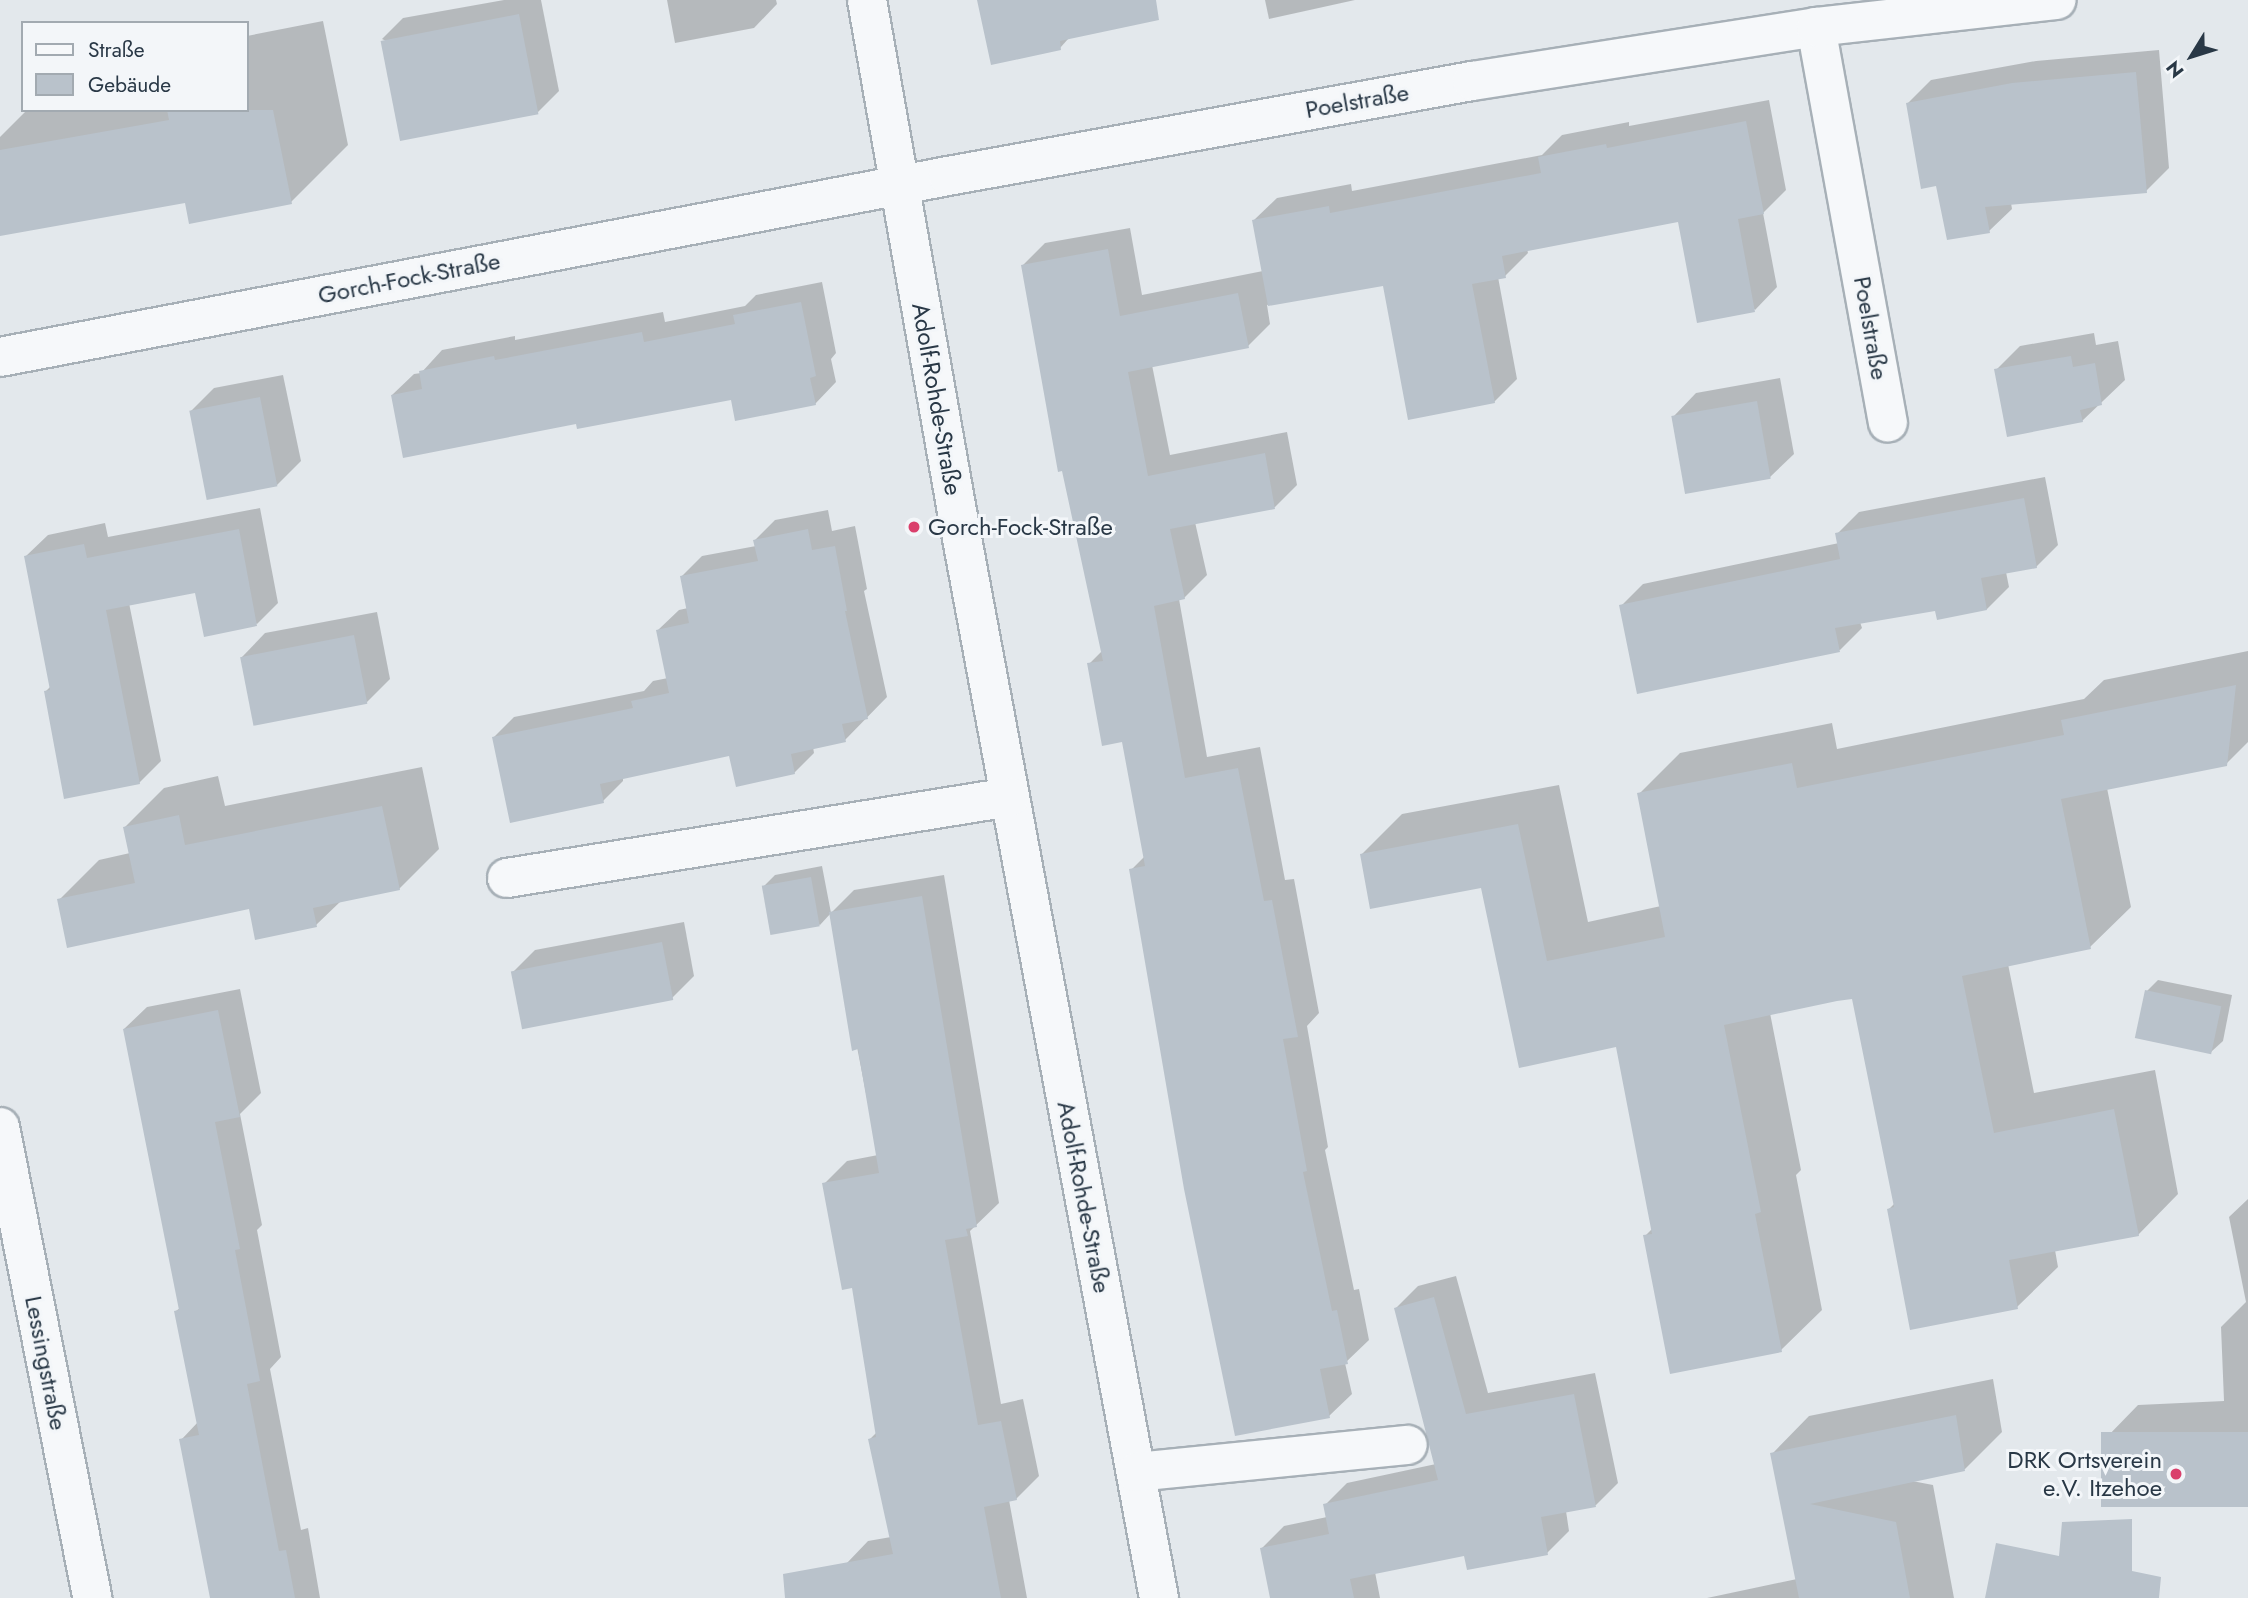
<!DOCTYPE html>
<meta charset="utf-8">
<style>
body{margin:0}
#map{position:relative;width:2248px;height:1598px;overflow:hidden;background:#e3e8ec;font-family:Jost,sans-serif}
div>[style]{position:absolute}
.shadow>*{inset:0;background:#0003}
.building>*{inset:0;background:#b9c2cb;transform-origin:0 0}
.roads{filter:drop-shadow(2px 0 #a7b0b7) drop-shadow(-2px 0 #a7b0b7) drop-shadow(0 2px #a7b0b7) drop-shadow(0 -2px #a7b0b7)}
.minor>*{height:38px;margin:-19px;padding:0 19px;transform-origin:19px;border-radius:19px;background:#f6f8fa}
.dots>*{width:19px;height:19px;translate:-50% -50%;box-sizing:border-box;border:4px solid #f3f6f9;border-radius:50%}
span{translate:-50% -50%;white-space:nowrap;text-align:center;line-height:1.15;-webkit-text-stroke:6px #f3f6f9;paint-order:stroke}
.street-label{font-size:24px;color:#293846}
.poi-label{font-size:24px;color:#293846}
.left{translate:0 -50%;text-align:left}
.right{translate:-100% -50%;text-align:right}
.legend{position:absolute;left:21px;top:21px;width:228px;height:91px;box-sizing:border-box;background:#f3f6f9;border:2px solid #a2aab1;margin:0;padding:9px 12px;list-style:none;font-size:21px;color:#293846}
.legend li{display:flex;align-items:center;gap:14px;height:35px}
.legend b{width:35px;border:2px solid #a2aab1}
.north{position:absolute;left:2157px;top:21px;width:70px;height:70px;-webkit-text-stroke:5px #f3f6f9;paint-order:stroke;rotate:232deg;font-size:19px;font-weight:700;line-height:28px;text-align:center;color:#293846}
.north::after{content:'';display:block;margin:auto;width:24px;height:32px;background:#293846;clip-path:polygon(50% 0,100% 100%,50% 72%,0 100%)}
</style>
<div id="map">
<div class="shadow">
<div style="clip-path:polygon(504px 0,541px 0,559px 91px,538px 112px,382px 39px,403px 18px)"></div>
<div style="clip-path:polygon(667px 0,776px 0,777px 4px,754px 28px,675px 43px)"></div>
<div style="clip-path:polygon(978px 0,1103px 0,1060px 48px)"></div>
<div style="clip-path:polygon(1265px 0,1355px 0,1269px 19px)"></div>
<div style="clip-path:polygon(323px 21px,348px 145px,291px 202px,187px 201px,0 234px,0 137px,27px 110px,247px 110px,247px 36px)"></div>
<div style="clip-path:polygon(2159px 50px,2169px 168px,2146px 191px,2011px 203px,2012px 209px,1989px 231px,1908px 103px,1931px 80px,2036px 61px)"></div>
<div style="clip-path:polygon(1769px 100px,1786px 190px,1763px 213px,1777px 287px,1755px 310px,1680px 219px,1527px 249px,1528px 253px,1505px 276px,1498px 277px,1517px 379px,1494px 402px,1384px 284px,1267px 305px,1270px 324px,1248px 346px,1152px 365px,1170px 455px,1287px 432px,1297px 485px,1275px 507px,1195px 522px,1207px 575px,1184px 598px,1179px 599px,1207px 757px,1260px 747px,1285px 880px,1294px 879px,1319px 1013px,1307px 1026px,1328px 1147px,1325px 1150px,1354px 1290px,1359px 1289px,1369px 1340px,1345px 1363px,1352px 1394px,1329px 1416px,1131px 870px,1145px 856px,1123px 740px,1089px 664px,1102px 651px,1023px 265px,1045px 243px,1130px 228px,1142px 295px,1263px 271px,1254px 220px,1277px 198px,1351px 184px,1352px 191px,1542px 155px,1562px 135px,1629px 122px,1629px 126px)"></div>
<div style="clip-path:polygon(822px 282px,836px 353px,831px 359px,836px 382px,815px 404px,732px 398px,578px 422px,392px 395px,414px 374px,421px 373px,442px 350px,515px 336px,515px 340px,663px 312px,665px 322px,745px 306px,756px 295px)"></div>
<div style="clip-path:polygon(2094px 333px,2096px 345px,2118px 341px,2125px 380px,2082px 421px,1996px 370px,2020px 346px)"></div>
<div style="clip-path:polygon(283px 375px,301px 461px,277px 485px,191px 411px,214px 388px)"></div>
<div style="clip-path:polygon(1780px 378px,1794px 454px,1770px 477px,1673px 417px,1696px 393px)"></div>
<div style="clip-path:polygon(2045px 477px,2058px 545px,2036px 567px,2006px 572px,2009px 587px,1987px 609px,1936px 609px,1860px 622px,1862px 628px,1840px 650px,1621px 606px,1643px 584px,1839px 543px,1837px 534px,1859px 512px)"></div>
<div style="clip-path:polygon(260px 508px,278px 603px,257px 624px,197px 591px,129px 603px,161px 761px,139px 783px,46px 691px,51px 686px,26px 556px,48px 535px,105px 523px,108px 537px)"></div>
<div style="clip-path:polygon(828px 510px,832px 531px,855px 526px,867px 589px,864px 591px,887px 697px,845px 740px,813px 747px,814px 753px,794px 773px,730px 754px,623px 777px,623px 781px,603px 801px,494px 737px,514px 717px,644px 691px,653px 681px,668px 678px,658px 630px,679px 610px,688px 608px,682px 576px,702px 556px,756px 546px,755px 540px,775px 520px)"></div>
<div style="clip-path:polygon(377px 612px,390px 679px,366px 703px,242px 657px,265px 633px)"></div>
<div style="clip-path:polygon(2248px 651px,2248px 742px,2226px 764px,2107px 788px,2131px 907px,2090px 947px,2008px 964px,2034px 1093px,2155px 1070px,2178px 1194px,2138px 1235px,2055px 1250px,2058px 1267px,2017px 1307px,1889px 1209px,1895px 1203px,1853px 997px,1770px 1013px,1801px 1170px,1796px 1175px,1822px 1310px,1781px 1350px,1645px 1236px,1653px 1228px,1618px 1045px,1482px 886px,1362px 854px,1402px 814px,1559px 785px,1588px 922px,1661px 906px,1639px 794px,1680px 753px,1832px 723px,1837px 749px,2084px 699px,2104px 680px)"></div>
<div style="clip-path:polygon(422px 767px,439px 849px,399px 889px,341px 901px,316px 925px,250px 907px,59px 900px,99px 860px,130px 853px,124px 828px,164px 788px,218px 776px,225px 806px)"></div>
<div style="clip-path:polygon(822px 866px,831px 913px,854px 890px,944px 875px,999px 1203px,970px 1231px,1001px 1404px,1023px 1399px,1039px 1476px,1016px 1499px,1009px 1500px,1027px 1598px,852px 1598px,846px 1564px,868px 1541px,891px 1537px,870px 1439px,877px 1432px,854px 1286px,824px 1184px,847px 1161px,878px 1155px,831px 913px,820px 925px,764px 886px,775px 875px)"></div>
<div style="clip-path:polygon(684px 922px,694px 976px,672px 998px,513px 972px,535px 950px)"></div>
<div style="clip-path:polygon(2158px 980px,2232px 995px,2223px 1041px,2211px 1052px,2147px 991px)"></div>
<div style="clip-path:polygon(240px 989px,261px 1093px,240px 1114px,262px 1225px,257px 1230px,281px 1357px,270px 1369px,301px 1530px,308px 1528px,320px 1598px,211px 1598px,181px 1440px,198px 1422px,176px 1311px,180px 1308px,124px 1029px,147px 1007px)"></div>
<div style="clip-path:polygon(2248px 1199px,2248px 1505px,2103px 1441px,2138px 1405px,2224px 1401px,2221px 1327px,2246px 1302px,2229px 1217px)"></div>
<div style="clip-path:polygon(1456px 1276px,1488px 1393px,1595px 1373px,1618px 1483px,1596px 1505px,1566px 1511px,1569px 1531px,1547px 1553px,1465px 1554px,1375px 1572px,1380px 1598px,1272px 1598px,1262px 1548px,1284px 1526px,1327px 1517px,1325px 1505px,1347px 1483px,1436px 1464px,1396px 1308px,1418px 1286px)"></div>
<div style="clip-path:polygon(1993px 1379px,2002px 1432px,1965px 1469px,1912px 1481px,1933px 1485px,1954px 1598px,1707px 1598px,1797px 1579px,1772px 1454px,1809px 1416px)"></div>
</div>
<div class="building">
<div style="clip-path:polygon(977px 0,1156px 0,1159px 20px,1060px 41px,1061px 50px,991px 65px)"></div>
<div style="left:519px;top:14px;width:102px;height:141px;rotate:79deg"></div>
<div style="clip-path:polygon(2136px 72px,2147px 193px,1985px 207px,1990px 233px,1947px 240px,1936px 186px,1921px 189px,1906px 103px,2012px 83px)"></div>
<div style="clip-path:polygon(167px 110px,273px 110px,292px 204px,189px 224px,185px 203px,0 236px,0 150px,169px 120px)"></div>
<div style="clip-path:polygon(1746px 121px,1764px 214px,1738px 219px,1755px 312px,1697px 323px,1678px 222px,1502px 256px,1506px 278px,1472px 284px,1495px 403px,1408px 420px,1383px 286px,1268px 306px,1252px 220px,1329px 206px,1330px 213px,1541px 173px,1538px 157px,1606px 144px,1607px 148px)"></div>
<div style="clip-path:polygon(1108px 249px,1120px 316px,1238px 293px,1249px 348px,1128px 372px,1148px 476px,1265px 453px,1275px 509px,1170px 529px,1185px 599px,1154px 606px,1185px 778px,1238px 768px,1264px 901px,1272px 900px,1298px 1037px,1283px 1039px,1307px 1171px,1303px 1172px,1332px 1311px,1337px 1310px,1348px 1364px,1320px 1369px,1330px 1418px,1235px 1436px,1184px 1189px,1129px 869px,1145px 866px,1122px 742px,1102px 746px,1087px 663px,1103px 661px,1062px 471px,1058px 472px,1021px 265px)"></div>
<div style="clip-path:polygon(801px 302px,816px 376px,810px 378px,816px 405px,735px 421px,731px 400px,577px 429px,576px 424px,403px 458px,391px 395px,422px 389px,419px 371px,494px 356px,495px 360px,642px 332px,644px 342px,735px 324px,733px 315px)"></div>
<div style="clip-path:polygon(2071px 356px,2073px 367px,2095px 363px,2102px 405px,2080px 410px,2083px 422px,2007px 437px,1994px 369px)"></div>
<div style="left:260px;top:397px;width:91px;height:72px;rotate:79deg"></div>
<div style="left:1757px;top:401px;width:79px;height:87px;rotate:80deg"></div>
<div style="clip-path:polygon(2024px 498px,2037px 568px,1981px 578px,1987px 610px,1937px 620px,1935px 611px,1835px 628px,1840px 652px,1637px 694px,1619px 605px,1840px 559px,1835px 533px)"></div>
<div style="clip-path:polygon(239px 529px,257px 626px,204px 637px,195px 593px,106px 610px,140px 784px,64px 799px,44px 691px,50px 690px,24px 556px,84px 544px,87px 558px)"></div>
<div style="clip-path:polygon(808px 529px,812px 550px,835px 546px,847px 611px,845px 611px,868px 719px,842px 724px,846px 742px,791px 754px,795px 774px,736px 787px,729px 756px,600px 784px,604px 803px,510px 823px,492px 737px,633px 708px,631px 701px,669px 693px,656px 630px,689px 623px,680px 576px,758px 561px,753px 540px)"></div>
<div style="left:354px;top:635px;width:70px;height:116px;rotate:79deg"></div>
<div style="clip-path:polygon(2236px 685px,2227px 766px,2061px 799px,2091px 949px,1962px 976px,1994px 1133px,2114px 1109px,2139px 1236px,2009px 1260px,2018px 1309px,1910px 1330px,1887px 1209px,1894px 1207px,1852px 999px,1837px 1001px,1724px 1025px,1761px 1212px,1755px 1214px,1782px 1352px,1670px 1374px,1643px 1235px,1652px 1234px,1616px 1047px,1519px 1068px,1481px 888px,1370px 909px,1360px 854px,1518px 824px,1547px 961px,1665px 937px,1637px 793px,1792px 763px,1797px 788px,2064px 735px,2061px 720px)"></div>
<div style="clip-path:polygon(382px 806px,400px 890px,313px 908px,317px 927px,255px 940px,249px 909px,67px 948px,57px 899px,135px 883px,123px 827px,179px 815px,185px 845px)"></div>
<div style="left:811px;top:877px;width:50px;height:50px;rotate:80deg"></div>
<div style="clip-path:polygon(922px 896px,977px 1227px,966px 1229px,968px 1236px,945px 1240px,978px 1425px,1001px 1421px,1017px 1500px,984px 1507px,1001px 1598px,785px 1598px,783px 1574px,893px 1554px,868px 1439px,876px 1437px,852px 1288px,842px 1290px,822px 1183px,879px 1173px,858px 1049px,852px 1051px,829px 912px)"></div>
<div style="left:662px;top:942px;width:59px;height:154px;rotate:79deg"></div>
<div style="left:2145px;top:990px;width:78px;height:49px;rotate:12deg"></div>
<div style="clip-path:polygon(218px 1010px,240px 1117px,215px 1122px,240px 1249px,235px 1250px,260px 1381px,247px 1384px,279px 1551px,286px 1550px,295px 1598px,210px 1598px,179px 1439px,199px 1435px,174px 1311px,179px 1310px,123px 1029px)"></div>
<div style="clip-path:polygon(1434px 1297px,1466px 1414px,1574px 1394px,1596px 1507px,1541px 1517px,1548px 1555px,1467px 1570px,1464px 1556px,1350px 1579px,1354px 1598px,1270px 1598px,1260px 1548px,1329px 1534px,1323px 1504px,1438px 1480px,1394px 1308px)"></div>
<div style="clip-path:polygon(1956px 1415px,1965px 1471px,1810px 1504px,1896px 1522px,1910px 1598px,1799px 1598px,1770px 1453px)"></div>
<div style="left:2248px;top:1432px;width:75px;height:147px;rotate:90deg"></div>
<div style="clip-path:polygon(2132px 1519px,2132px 1571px,2161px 1577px,2159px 1598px,1985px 1598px,1996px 1543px,2059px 1556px,2062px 1522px)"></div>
</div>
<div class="roads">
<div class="minor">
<div style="left:867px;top:0;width:514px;rotate:80.02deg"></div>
<div style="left:956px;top:506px;width:1111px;rotate:79.47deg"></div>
<div style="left:1816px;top:27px;width:402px;rotate:79.7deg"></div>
<div style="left:0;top:357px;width:965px;rotate:-10.81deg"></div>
<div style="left:948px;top:176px;width:533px;rotate:-10.28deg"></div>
<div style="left:1472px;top:81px;width:348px;rotate:-8.9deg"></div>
<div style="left:1816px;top:27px;width:242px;rotate:-6.4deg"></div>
<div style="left:507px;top:878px;width:509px;rotate:-9.15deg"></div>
<div style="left:0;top:1127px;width:480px;rotate:78.9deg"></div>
<div style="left:1136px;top:1472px;width:273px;rotate:-5.7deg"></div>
</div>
</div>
<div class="dots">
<div style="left:914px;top:527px;background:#da3f6c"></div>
<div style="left:2176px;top:1474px;background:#da3f6c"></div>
</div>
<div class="street-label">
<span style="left:1357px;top:101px;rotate:-10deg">Poelstraße</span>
<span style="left:409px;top:278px;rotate:-11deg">Gorch-Fock-Straße</span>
<span style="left:1871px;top:328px;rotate:80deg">Poelstraße</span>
<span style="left:937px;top:399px;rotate:80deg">Adolf-Rohde-Straße</span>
<span style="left:1084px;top:1197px;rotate:79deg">Adolf-Rohde-Straße</span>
<span style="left:46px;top:1363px;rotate:79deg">Lessingstraße</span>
</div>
<div class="poi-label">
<span class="left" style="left:928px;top:527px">Gorch-Fock-Straße</span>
<span class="right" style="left:2162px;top:1474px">DRK Ortsverein<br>e.V. Itzehoe</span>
</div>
<ul class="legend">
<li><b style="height:9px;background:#f6f8fa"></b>Straße</li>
<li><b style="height:19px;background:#b9c2cb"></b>Gebäude</li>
</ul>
<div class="north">N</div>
</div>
